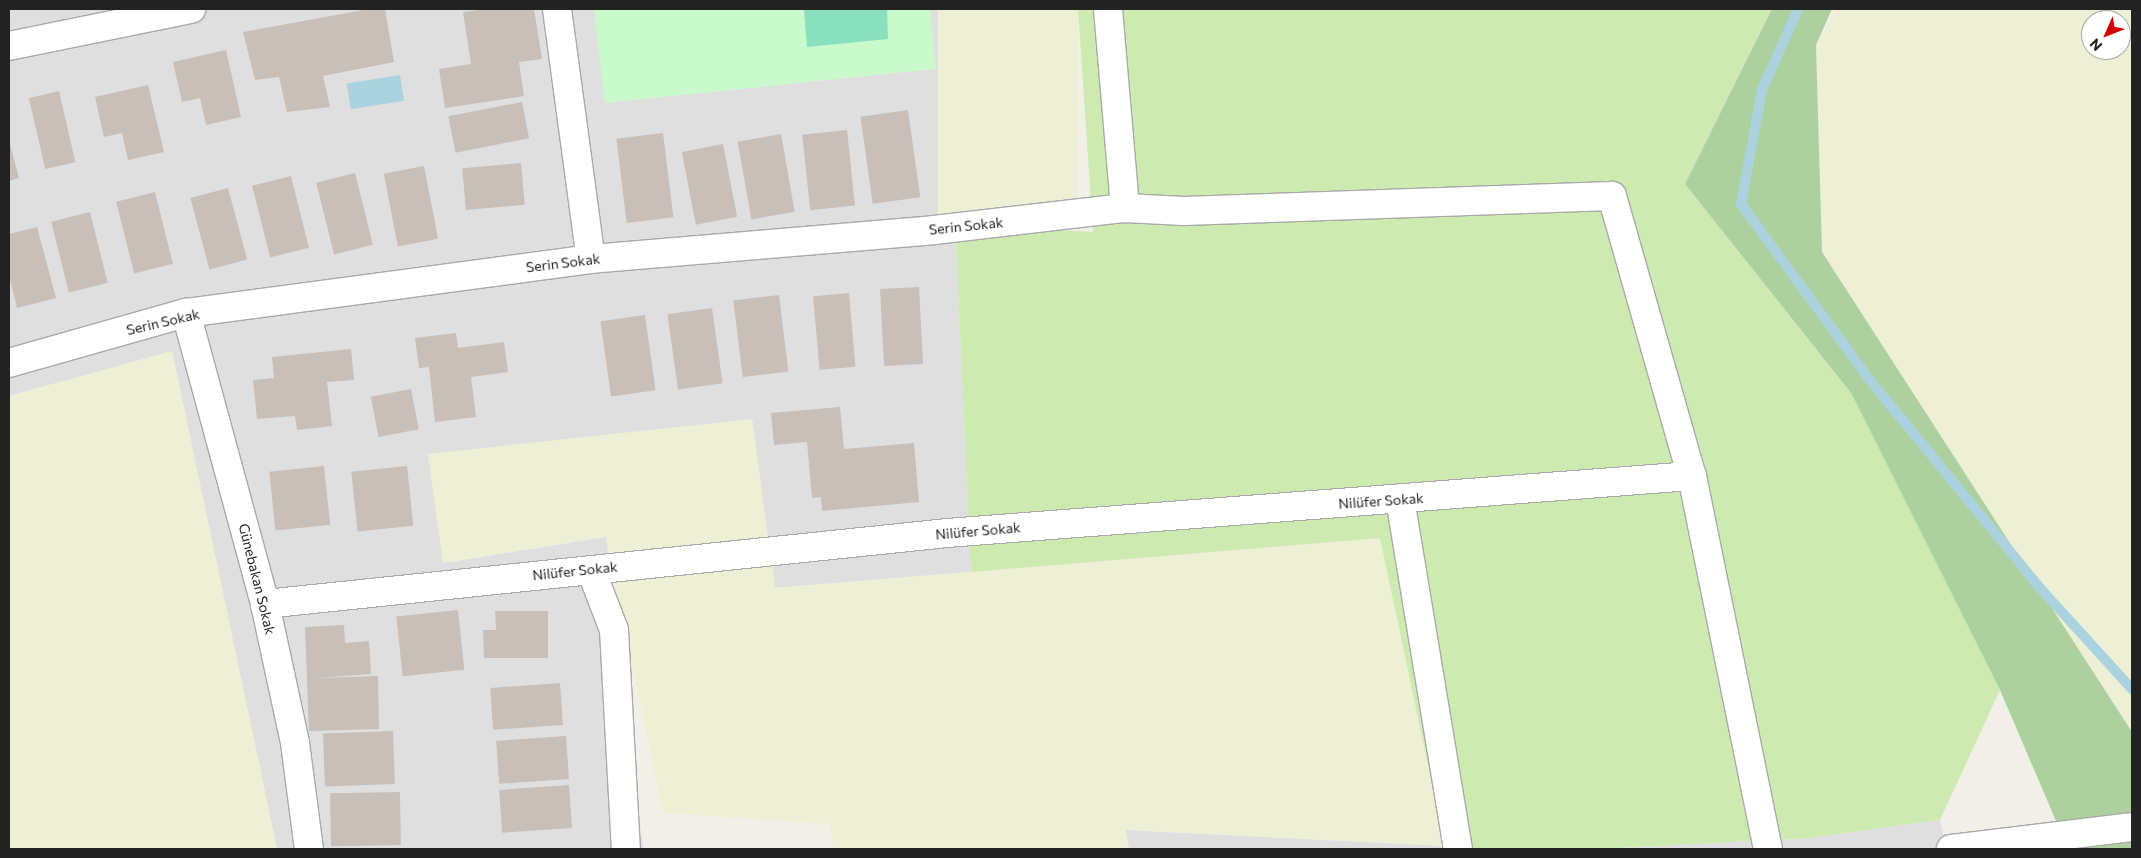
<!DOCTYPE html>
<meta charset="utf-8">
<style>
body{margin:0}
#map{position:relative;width:2141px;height:858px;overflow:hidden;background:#f2efe9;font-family:Commissioner,sans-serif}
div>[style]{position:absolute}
.residential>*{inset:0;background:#e0dfdf}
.farmland>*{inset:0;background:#eef0d5;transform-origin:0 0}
.grass>*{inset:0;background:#cdebb0}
.forest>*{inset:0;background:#add19e}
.park>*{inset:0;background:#c8facc}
.pitch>*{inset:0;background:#88e0be}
.water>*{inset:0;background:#aad3df;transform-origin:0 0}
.stream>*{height:10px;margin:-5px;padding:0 5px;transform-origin:5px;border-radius:5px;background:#aad3df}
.building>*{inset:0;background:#c7bfb8;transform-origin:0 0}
.roads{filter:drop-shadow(1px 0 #a9a9a9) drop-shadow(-1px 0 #a9a9a9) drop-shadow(0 1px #a9a9a9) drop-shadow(0 -1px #a9a9a9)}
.minor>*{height:28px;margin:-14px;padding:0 14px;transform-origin:14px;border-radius:14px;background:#fff}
span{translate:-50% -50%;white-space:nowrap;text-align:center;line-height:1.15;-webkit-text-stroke:4px #fff;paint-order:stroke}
.street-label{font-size:14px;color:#222}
.frame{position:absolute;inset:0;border:10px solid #222;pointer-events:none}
.north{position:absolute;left:2081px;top:10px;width:50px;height:50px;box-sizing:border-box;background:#fff;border:1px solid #a7a7a7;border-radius:50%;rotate:226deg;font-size:14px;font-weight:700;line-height:20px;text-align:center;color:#222}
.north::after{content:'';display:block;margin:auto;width:18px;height:22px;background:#d40000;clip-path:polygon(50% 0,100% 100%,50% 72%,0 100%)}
</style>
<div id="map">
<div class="residential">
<div style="clip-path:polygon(9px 9px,938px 9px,955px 224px,971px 572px,774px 588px,752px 419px,444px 563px,606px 536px,643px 849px,277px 849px,172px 352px,9px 396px)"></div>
<div style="clip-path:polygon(1940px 820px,1946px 849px,1598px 849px,1810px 838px)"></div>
<div style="clip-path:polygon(1125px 830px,1445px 846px,1468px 849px,1129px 849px)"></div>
</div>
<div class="farmland">
<div style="left:938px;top:9px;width:140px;height:216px"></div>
<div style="clip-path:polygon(evenodd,1837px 9px,2132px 9px,2132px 732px,1822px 252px,1816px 45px,1837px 9px,2091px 20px,2121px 20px,2121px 50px,2091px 50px,2091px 20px)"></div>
<div style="clip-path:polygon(172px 351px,277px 849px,9px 849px,9px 396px)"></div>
<div style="clip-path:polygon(752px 419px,775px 588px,1380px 538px,1445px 846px,1126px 830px,1129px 849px,834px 849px,829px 824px,663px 813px,606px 537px,443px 563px,428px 454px)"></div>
</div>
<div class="grass">
<div style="clip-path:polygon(1078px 9px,1772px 9px,1685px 184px,1851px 393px,2000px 690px,1940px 820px,1810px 838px,1598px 849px,1468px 849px,1445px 846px,1380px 538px,971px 572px,955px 224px,1093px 232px)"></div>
</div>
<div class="forest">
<div style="clip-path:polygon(1772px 9px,1832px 9px,1816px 45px,1822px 252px,2132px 732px,2132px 849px,2068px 849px,2000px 690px,1851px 393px,1685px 184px)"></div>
</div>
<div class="park">
<div style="clip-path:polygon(594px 9px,930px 9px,936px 69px,605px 103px)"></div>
</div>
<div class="pitch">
<div style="clip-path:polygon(804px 9px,887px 9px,888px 39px,807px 47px)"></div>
</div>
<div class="water">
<div style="left:400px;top:75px;width:26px;height:54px;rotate:81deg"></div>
</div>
<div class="stream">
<div style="left:1798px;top:9px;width:89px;rotate:114deg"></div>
<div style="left:1762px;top:90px;width:116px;rotate:100.4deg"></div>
<div style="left:1741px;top:204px;width:217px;rotate:53.8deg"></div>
<div style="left:1869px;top:379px;width:270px;rotate:50.7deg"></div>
<div style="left:2040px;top:588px;width:137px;rotate:47.7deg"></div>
</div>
<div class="building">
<div style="clip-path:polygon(369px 9px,385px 9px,394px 62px,323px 76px,330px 107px,287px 112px,279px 77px,255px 80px,243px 32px)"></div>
<div style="clip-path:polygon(486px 9px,534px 9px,542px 59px,519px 62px,524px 96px,445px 108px,439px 69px,471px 64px,463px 12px)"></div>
<div style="clip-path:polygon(226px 50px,241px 117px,206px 125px,200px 98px,182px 102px,173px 62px)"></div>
<div style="clip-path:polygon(148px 85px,164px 152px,128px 160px,122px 133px,104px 137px,95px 97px)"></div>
<div style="left:59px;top:91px;width:73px;height:31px;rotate:77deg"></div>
<div style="left:522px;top:102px;width:37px;height:75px;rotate:79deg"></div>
<div style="left:908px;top:110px;width:88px;height:48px;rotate:82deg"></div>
<div style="left:847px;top:130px;width:76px;height:45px;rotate:84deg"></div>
<div style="left:663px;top:133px;width:85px;height:47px;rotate:83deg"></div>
<div style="left:781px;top:134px;width:79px;height:44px;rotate:80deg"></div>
<div style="clip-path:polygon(9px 140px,19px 178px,9px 181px)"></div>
<div style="left:723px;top:144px;width:74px;height:42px;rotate:79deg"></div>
<div style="left:521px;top:163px;width:42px;height:59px;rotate:85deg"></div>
<div style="left:424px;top:166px;width:74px;height:41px;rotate:79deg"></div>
<div style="left:355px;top:173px;width:74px;height:40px;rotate:76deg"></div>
<div style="left:291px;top:176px;width:74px;height:40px;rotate:76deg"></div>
<div style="left:228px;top:188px;width:74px;height:39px;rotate:75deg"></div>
<div style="left:155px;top:192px;width:74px;height:40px;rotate:76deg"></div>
<div style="left:90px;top:212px;width:73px;height:40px;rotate:76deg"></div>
<div style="clip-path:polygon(37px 227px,56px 298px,17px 308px,9px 275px,9px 234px)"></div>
<div style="left:919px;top:287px;width:77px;height:39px;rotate:87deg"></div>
<div style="left:849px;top:293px;width:74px;height:36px;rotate:85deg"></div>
<div style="left:779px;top:295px;width:77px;height:46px;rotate:83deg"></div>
<div style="left:712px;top:308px;width:76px;height:45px;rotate:82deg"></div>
<div style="left:645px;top:315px;width:76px;height:45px;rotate:82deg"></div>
<div style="clip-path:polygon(456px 333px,458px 348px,504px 342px,508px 372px,471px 377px,476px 417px,435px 422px,429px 367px,419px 368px,415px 338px)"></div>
<div style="clip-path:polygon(351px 349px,354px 380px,327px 382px,332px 426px,297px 430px,295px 416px,257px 419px,253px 380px,274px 378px,272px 357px)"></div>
<div style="left:411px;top:389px;width:41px;height:41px;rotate:79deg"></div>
<div style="clip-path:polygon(840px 407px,844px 449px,914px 443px,919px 502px,822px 511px,821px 497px,812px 498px,807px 442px,774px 445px,771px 413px)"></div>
<div style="left:324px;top:466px;width:59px;height:55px;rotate:84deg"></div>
<div style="left:407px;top:466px;width:60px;height:56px;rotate:84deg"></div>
<div style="left:458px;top:610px;width:60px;height:62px;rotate:84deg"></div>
<div style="clip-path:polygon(495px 611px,548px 611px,548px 658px,484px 658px,483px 630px,496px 630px)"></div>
<div style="clip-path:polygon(344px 625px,345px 643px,369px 641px,371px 674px,316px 678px,378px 676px,379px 729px,309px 731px,305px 627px)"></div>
<div style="left:560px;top:683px;width:42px;height:70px;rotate:86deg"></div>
<div style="left:393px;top:731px;width:53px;height:70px;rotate:88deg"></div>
<div style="left:566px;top:736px;width:43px;height:70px;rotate:86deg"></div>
<div style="left:569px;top:785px;width:43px;height:70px;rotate:86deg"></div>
<div style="left:400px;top:792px;width:53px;height:70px;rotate:89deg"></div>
</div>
<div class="roads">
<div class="minor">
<div style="left:557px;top:9px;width:252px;rotate:82.3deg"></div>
<div style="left:1108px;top:9px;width:200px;rotate:85.1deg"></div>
<div style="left:9px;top:46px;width:186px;rotate:-11.5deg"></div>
<div style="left:186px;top:313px;width:302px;rotate:74.8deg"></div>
<div style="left:265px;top:604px;width:142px;rotate:77.8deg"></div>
<div style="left:295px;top:743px;width:107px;rotate:82.5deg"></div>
<div style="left:9px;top:363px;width:184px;rotate:-15.8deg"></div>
<div style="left:186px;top:313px;width:409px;rotate:-7.6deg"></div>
<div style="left:591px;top:259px;width:344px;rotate:-4.8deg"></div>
<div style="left:934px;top:230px;width:192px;rotate:-6.6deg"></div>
<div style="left:1125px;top:208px;width:59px;rotate:2.9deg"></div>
<div style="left:1184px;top:211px;width:428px;rotate:-2deg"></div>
<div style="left:1612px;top:196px;width:291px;rotate:74.1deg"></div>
<div style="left:1692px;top:476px;width:381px;rotate:78.5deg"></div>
<div style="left:1400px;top:499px;width:355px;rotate:80.6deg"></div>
<div style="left:591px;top:570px;width:64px;rotate:69deg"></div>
<div style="left:614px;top:630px;width:219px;rotate:86.9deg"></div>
<div style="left:265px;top:604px;width:686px;rotate:-5.94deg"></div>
<div style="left:947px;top:533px;width:747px;rotate:-4.38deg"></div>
<div style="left:1951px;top:849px;width:182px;rotate:-6.9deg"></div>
</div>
</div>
<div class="street-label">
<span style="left:966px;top:226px;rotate:-6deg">Serin Sokak</span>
<span style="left:563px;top:263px;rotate:-7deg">Serin Sokak</span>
<span style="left:163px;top:322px;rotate:-13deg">Serin Sokak</span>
<span style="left:1381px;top:501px;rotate:-4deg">Nilüfer Sokak</span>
<span style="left:978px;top:531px;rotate:-5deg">Nilüfer Sokak</span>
<span style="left:575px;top:571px;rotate:-6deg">Nilüfer Sokak</span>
<span style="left:257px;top:579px;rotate:76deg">Günebakan Sokak</span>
</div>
<div class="frame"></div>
<div class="north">N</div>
</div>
